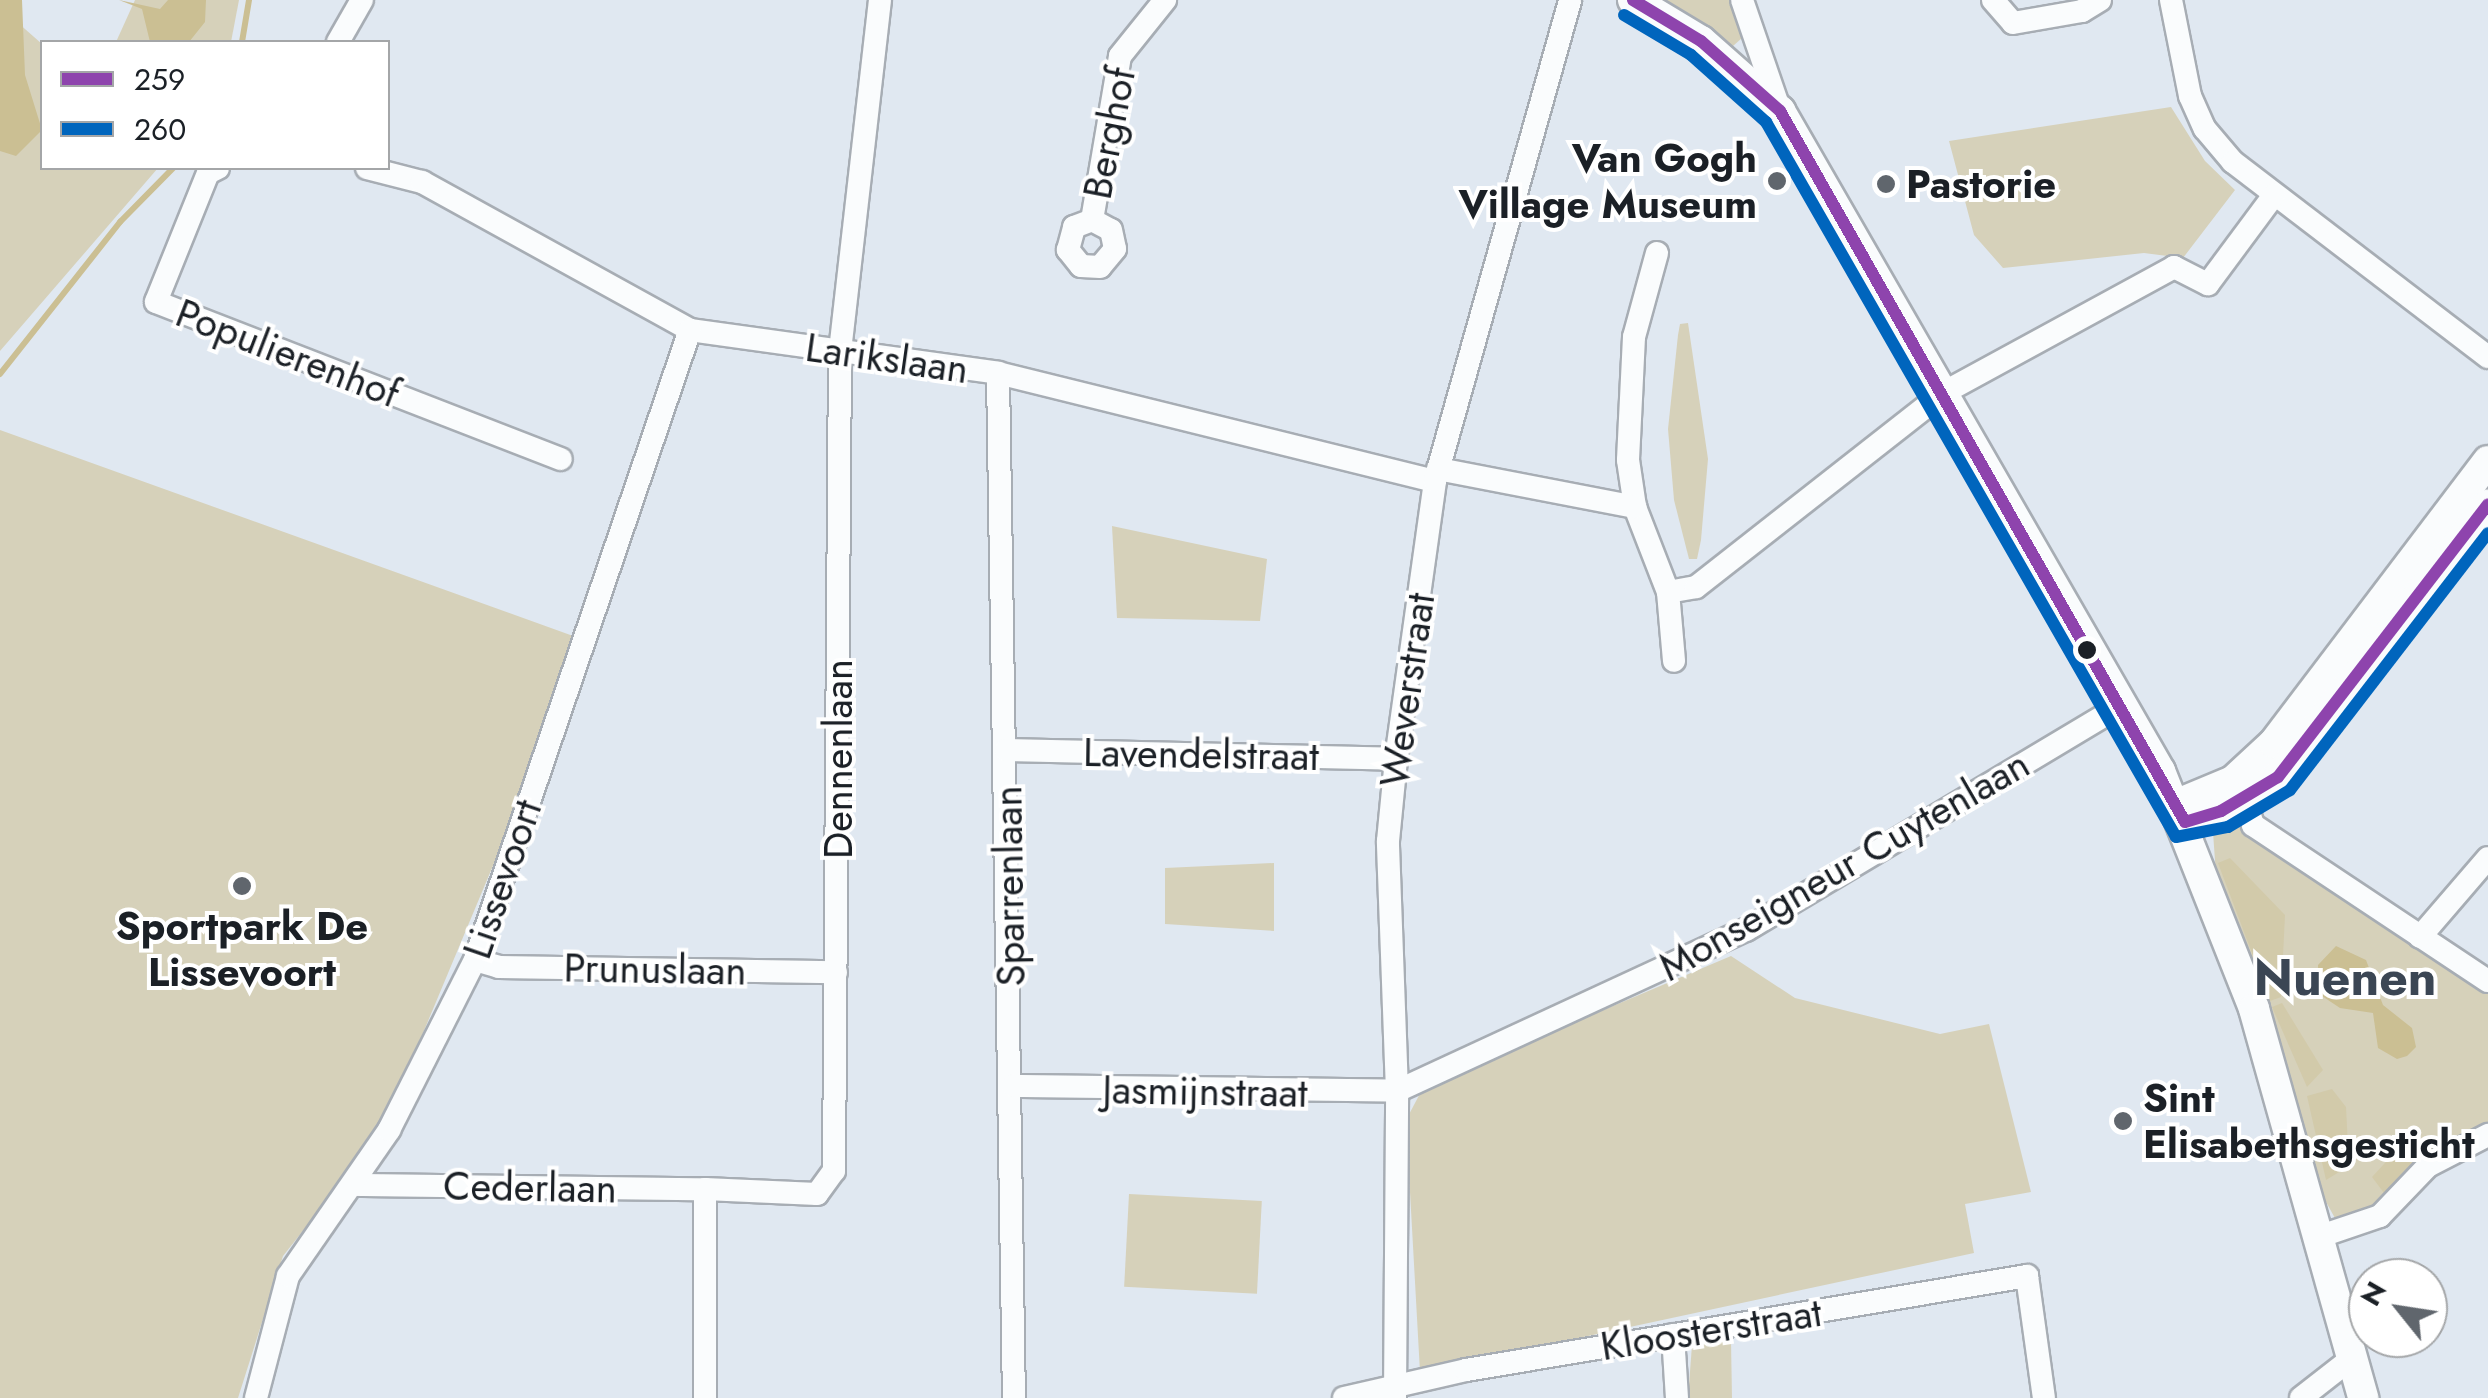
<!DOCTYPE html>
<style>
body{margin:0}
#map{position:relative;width:2488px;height:1398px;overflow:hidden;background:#e0e8f1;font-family:Jost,sans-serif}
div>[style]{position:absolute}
.green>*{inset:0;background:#d6d1ba;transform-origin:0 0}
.forest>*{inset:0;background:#d2caaa}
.water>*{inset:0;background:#cbbf93}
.stream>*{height:6px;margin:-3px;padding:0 3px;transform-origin:3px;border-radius:3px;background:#cbbf93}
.roads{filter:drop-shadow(2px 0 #a7adb4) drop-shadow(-2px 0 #a7adb4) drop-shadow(0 2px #a7adb4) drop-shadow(0 -2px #a7adb4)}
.street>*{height:22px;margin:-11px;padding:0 11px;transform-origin:11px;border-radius:11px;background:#fafcfd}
.secondary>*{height:30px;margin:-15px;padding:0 15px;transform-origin:15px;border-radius:15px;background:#fafcfd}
.bus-1>*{height:12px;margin:-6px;padding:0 6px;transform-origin:6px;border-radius:6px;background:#8e44ad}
.bus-2>*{height:12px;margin:-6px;padding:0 6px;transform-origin:6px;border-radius:6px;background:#0065bd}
.dots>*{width:28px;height:28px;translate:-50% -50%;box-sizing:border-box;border:5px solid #fff;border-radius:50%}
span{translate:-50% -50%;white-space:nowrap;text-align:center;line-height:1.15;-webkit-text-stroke:8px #fff;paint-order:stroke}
.street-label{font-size:40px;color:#1b2026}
.poi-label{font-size:40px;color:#1b2026;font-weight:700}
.right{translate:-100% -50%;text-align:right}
.left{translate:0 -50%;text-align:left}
.district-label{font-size:50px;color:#3b4654;font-weight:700}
.legend{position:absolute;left:40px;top:40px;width:350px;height:130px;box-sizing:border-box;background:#fff;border:2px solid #a4a6a8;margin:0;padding:12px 18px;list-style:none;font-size:30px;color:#1b2026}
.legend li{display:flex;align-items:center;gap:20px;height:50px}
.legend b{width:50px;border:2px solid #a4a6a8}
.north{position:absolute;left:2348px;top:1258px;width:100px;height:100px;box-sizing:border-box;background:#fff;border:2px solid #a4a6a8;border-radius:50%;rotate:300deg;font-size:28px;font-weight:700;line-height:40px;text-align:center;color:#1b2026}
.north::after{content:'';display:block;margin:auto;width:35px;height:45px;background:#60666d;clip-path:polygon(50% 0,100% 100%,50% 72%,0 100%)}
</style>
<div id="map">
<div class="green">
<div style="clip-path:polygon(135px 0,239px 0,231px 42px,116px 42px)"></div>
<div style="clip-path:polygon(1657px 0,1731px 0,1742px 38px,1733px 46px,1719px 43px)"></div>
<div style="clip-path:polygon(0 7px,42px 44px,42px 168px,158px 168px,0 351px)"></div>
<div style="clip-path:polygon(2171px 107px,2205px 161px,2235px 190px,2183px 258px,2144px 253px,2003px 268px,1974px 235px,1949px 141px)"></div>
<div style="clip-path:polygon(1688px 323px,1708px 459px,1701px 540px,1697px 559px,1689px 559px,1674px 500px,1668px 429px,1678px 335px,1680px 324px)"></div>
<div style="clip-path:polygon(0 430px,587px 641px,382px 1131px,283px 1256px,238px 1398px,0 1398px)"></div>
<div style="clip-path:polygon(1112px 526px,1267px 559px,1260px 621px,1117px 618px)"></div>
<div style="clip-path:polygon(2236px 811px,2488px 989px,2488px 1126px,2434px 1153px,2386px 1205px,2336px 1220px,2320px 1191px,2216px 875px,2213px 832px)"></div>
<div style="clip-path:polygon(1274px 863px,1274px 931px,1165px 924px,1165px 868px)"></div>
<div style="clip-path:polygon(1731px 956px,1795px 998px,1940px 1034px,1989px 1024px,2031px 1192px,1965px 1204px,1974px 1253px,1420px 1372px,1406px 1120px,1424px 1086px)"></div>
<div style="left:1129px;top:1194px;width:133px;height:93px;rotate:3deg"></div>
<div style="clip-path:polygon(1731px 1341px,1732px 1398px,1688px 1398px,1692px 1345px)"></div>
</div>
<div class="forest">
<div style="clip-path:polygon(2230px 858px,2285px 915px,2281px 997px,2270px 1001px,2218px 863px)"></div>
<div style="clip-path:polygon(2282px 1003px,2323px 1070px,2307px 1087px,2272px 1007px)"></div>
<div style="clip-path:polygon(2332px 1089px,2346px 1107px,2349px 1166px,2326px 1180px,2307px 1096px)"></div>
<div style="clip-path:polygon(2396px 1151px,2420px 1165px,2390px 1201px,2372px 1177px)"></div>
</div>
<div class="water">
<div style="clip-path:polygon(0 0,22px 0,25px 75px,42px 130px,16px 156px,0 151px)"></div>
<div style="clip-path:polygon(119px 0,160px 9px,168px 0,206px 0,205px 22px,189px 42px,150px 42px,142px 9px)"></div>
<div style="clip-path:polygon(2336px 946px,2366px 960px,2383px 1005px,2412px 1028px,2416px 1047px,2407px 1056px,2397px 1059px,2378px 1048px,2373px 1013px,2340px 1008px,2319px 994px,2318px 965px)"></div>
</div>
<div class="stream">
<div style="left:242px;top:42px;width:43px;rotate:-80.5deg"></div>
<div style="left:0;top:374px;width:194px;rotate:-51.7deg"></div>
<div style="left:120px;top:222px;width:76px;rotate:-45.5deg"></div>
</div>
<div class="roads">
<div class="street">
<div style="left:1742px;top:0;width:114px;rotate:71.1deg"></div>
<div style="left:1993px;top:0;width:30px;rotate:49deg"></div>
<div style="left:2013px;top:23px;width:70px;rotate:-9.9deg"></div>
<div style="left:2082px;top:11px;width:21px;rotate:-31deg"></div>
<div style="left:2171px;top:0;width:98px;rotate:78.8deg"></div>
<div style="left:2190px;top:96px;width:36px;rotate:66deg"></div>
<div style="left:2205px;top:129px;width:43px;rotate:49.7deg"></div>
<div style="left:2233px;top:162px;width:321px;rotate:37.4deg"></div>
<div style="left:338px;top:42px;width:48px;rotate:-60.3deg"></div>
<div style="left:218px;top:168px;width:11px;rotate:153deg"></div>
<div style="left:208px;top:173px;width:139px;rotate:112deg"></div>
<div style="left:156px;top:302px;width:434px;rotate:21.2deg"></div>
<div style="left:367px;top:168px;width:57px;rotate:14.3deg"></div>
<div style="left:422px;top:182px;width:306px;rotate:28.9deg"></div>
<div style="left:690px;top:330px;width:311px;rotate:7.9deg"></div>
<div style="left:998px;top:373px;width:450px;rotate:13.9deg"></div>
<div style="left:1092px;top:220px;width:166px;rotate:-80.3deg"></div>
<div style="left:1120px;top:56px;width:72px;rotate:-51.2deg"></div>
<div style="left:1092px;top:220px;width:21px;rotate:28deg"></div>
<div style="left:1111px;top:230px;width:19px;rotate:78deg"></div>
<div style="left:1115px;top:249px;width:23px;rotate:130deg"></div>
<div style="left:1100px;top:267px;width:19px;rotate:-177deg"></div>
<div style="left:1081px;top:266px;width:21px;rotate:-129deg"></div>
<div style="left:1068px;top:250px;width:24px;rotate:-75deg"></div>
<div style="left:1074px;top:227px;width:19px;rotate:-21deg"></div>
<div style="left:1657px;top:253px;width:87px;rotate:105.3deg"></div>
<div style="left:1634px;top:337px;width:123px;rotate:92.8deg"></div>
<div style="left:1628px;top:460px;width:48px;rotate:81.5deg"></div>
<div style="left:1635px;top:507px;width:91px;rotate:68.8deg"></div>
<div style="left:1668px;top:592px;width:69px;rotate:85deg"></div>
<div style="left:998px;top:373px;width:1025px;rotate:89.11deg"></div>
<div style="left:1438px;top:469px;width:201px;rotate:10.9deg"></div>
<div style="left:1668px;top:592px;width:28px;rotate:-10deg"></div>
<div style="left:1696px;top:587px;width:316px;rotate:-38.1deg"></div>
<div style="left:1945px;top:392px;width:261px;rotate:-28.6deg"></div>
<div style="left:2174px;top:267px;width:38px;rotate:27deg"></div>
<div style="left:2208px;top:284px;width:111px;rotate:-53.4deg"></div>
<div style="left:1006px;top:750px;width:390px;rotate:1.3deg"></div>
<div style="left:2240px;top:782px;width:45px;rotate:73.2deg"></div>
<div style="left:2253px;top:825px;width:282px;rotate:33.6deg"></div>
<div style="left:2420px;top:937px;width:104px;rotate:-49.3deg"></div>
<div style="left:475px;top:960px;width:25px;rotate:16deg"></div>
<div style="left:499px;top:967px;width:337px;rotate:0.9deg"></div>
<div style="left:1013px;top:1086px;width:384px;rotate:0.7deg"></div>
<div style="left:1397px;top:1091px;width:384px;rotate:-24.8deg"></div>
<div style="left:1746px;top:930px;width:438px;rotate:-30.9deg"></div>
<div style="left:354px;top:1185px;width:351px;rotate:0.7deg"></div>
<div style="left:2321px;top:1236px;width:62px;rotate:-18.7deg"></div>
<div style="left:2380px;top:1216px;width:69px;rotate:-46.2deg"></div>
<div style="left:2428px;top:1166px;width:68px;rotate:-27.3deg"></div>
<div style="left:1673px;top:1335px;width:63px;rotate:86.4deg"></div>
<div style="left:256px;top:1398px;width:126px;rotate:-75.3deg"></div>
<div style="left:288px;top:1276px;width:178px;rotate:-55.3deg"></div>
<div style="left:389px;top:1130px;width:191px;rotate:-63.2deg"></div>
<div style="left:475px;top:960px;width:666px;rotate:-71.16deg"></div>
<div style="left:705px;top:1398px;width:209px;rotate:-90deg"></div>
<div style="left:705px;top:1189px;width:112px;rotate:2.6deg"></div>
<div style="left:817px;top:1194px;width:29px;rotate:-54deg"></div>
<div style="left:834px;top:1171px;width:820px;rotate:-89.58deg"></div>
<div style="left:840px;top:351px;width:353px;rotate:-83.5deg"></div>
<div style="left:1344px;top:1398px;width:125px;rotate:-12.9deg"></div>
<div style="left:1466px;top:1370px;width:569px;rotate:-9.51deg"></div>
<div style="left:2027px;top:1276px;width:123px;rotate:82.1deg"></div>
<div style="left:1395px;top:1398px;width:307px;rotate:-89.6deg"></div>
<div style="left:1397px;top:1091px;width:250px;rotate:-92.1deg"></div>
<div style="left:1388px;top:841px;width:82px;rotate:-84.4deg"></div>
<div style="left:1396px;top:759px;width:281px;rotate:-82deg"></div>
<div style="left:1435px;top:481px;width:500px;rotate:-74.3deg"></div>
<div style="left:2301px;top:1398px;width:63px;rotate:-38deg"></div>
</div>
<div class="secondary">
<div style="left:1633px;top:0;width:79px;rotate:31.1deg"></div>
<div style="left:1701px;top:41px;width:106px;rotate:41.5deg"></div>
<div style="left:1780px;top:111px;width:762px;rotate:60.07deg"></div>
<div style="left:2160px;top:771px;width:256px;rotate:68.4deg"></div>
<div style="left:2254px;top:1009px;width:404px;rotate:74.3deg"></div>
<div style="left:2175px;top:805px;width:63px;rotate:-22.5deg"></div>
<div style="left:2233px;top:781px;width:56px;rotate:-42.8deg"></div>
<div style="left:2274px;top:743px;width:354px;rotate:-52.8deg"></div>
<div style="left:2185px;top:822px;width:38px;rotate:-17deg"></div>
<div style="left:2221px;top:811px;width:66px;rotate:-30.8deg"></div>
<div style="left:2278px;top:777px;width:344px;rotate:-52.4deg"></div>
</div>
</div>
<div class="bus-1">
<div style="left:1633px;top:0;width:79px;rotate:31.1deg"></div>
<div style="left:1701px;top:41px;width:106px;rotate:41.5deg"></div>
<div style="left:1780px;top:111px;width:818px;rotate:60.33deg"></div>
<div style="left:2185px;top:822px;width:38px;rotate:-17deg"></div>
<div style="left:2221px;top:811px;width:66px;rotate:-30.8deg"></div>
<div style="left:2278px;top:777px;width:344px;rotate:-52.4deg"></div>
</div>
<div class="bus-2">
<div style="left:1624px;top:15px;width:78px;rotate:30.8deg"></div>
<div style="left:1691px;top:55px;width:101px;rotate:41.8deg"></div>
<div style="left:1766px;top:122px;width:824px;rotate:60.17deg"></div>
<div style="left:2176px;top:837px;width:53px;rotate:-10.9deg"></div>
<div style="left:2228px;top:827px;width:72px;rotate:-30.8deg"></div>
<div style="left:2290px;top:790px;width:324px;rotate:-52.4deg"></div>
</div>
<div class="dots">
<div style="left:1777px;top:181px;background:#60666d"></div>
<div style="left:1886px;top:184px;background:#60666d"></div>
<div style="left:2087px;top:650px;background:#1b2026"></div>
<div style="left:242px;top:886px;background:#60666d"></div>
<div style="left:2123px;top:1121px;background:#60666d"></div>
</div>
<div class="street-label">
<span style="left:1109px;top:133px;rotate:-79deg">Berghof</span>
<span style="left:288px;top:353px;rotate:21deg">Populierenhof</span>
<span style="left:887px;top:358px;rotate:8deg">Larikslaan</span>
<span style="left:1407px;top:690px;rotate:-82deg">Weverstraat</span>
<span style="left:1201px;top:754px;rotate:1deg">Lavendelstraat</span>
<span style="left:838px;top:759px;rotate:-90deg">Dennenlaan</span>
<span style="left:1844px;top:865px;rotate:-30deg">Monseigneur Cuytenlaan</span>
<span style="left:502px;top:879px;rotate:-71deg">Lissevoort</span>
<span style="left:1009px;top:886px;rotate:-91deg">Sparrenlaan</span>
<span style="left:655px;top:969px;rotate:1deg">Prunuslaan</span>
<span style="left:1205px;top:1091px;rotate:1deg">Jasmijnstraat</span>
<span style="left:530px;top:1187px;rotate:1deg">Cederlaan</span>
<span style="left:1711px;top:1329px;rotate:-9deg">Kloosterstraat</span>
</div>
<div class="poi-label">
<span class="right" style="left:1757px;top:181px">Van Gogh<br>Village Museum</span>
<span class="left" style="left:1906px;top:184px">Pastorie</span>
<span style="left:242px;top:949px">Sportpark De<br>Lissevoort</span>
<span class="left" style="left:2143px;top:1121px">Sint<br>Elisabethsgesticht</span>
</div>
<div class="district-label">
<span style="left:2345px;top:978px">Nuenen</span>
</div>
<ul class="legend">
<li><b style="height:12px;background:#8e44ad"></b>259</li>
<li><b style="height:12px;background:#0065bd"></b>260</li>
</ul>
<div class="north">N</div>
</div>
